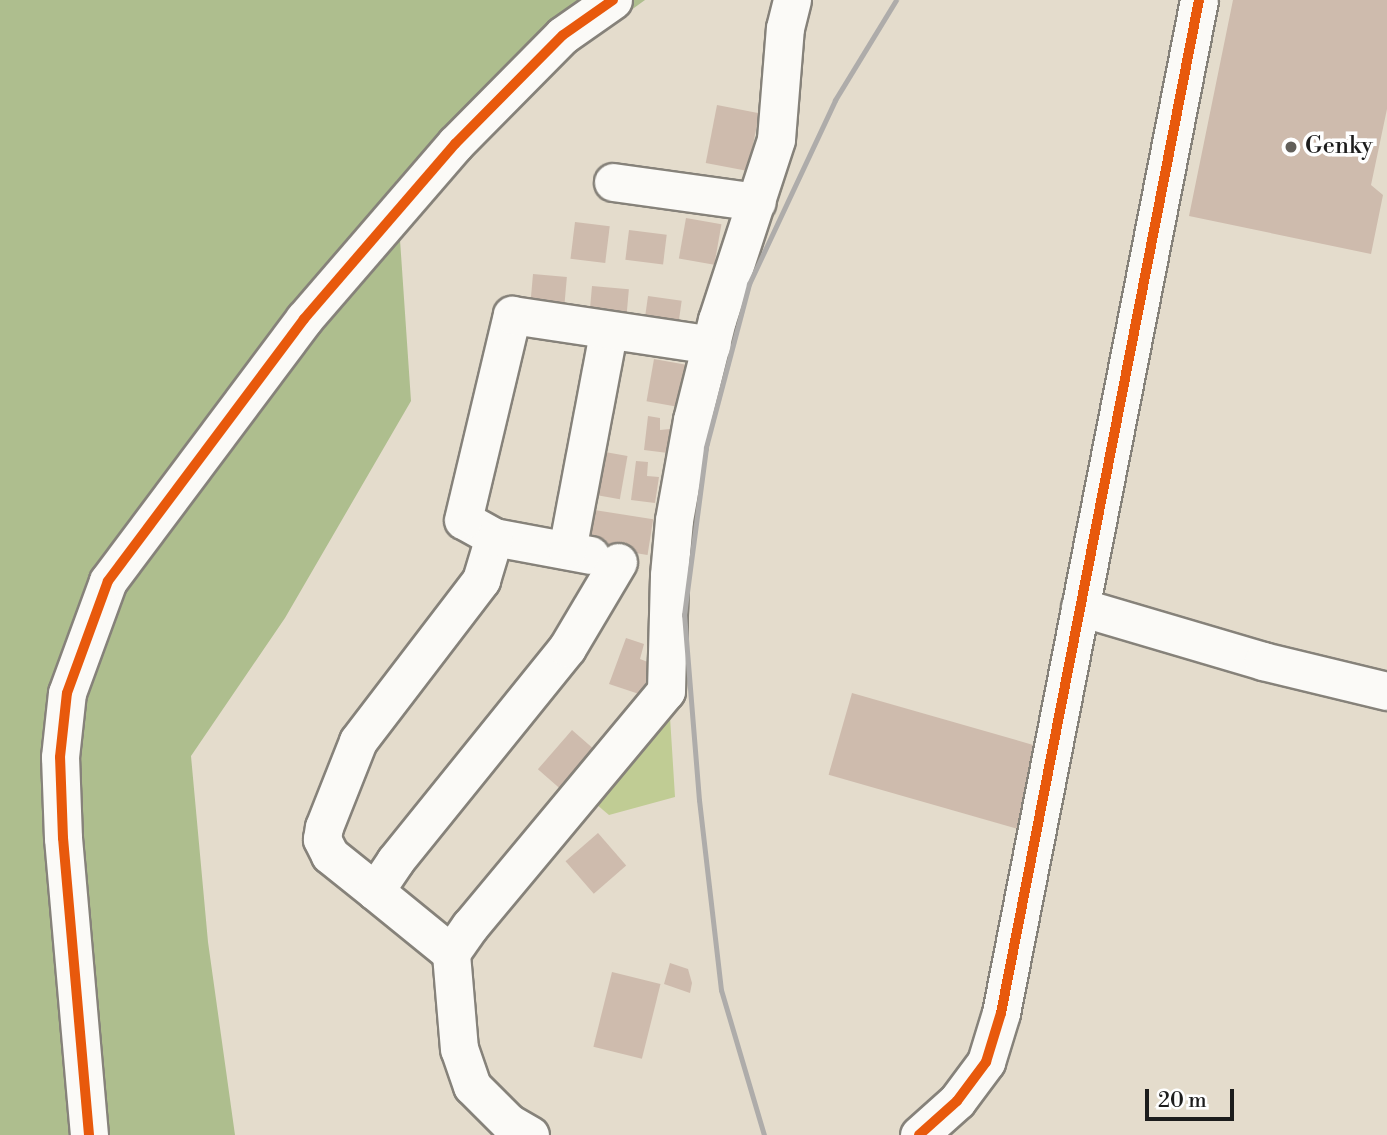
<!DOCTYPE html>
<style>
body{margin:0}
#map{position:relative;width:1387px;height:1135px;overflow:hidden;background:#e4dccc;font-family:"Libre Bodoni",serif}
div>[style]{position:absolute}
.green>*{inset:0;background:#c0cc94}
.forest>*{inset:0;background:#aebe8e}
.building>*{inset:0;background:#cebbad;transform-origin:0 0}
.roads{filter:drop-shadow(2px 0 #86827a) drop-shadow(-2px 0 #86827a) drop-shadow(0 2px #86827a) drop-shadow(0 -2px #86827a)}
.minor>*{height:37px;margin:-18.5px;padding:0 18.5px;transform-origin:18.5px;border-radius:18.5px;background:#fbfaf7}
.rail>*{height:5px;margin:-2.5px;padding:0 2.5px;transform-origin:2.5px;border-radius:2.5px;background:#aeacaa}
.cycleway>*{height:10px;margin:-5px;padding:0 5px;transform-origin:5px;border-radius:5px;background:#e8590c}
.dots>*{width:19px;height:19px;translate:-50% -50%;box-sizing:border-box;border:4px solid #fff;border-radius:50%}
span{translate:-50% -50%;white-space:nowrap;text-align:center;line-height:1.15;-webkit-text-stroke:7px #fff;paint-order:stroke}
.poi-label{font-size:24px;color:#1c1c1c}
.left{translate:0 -50%;text-align:left}
.scale{position:absolute;left:1145px;top:1089px;width:89px;height:32px;box-sizing:border-box;border:4px solid #1c1c1c;border-top:0;padding-left:9px;font-size:21px;line-height:24px;white-space:nowrap;color:#1c1c1c;-webkit-text-stroke:5px #fff;paint-order:stroke}
</style>
<div id="map">
<div class="green">
<div style="clip-path:polygon(670px 717px,675px 797px,609px 815px,596px 804px)"></div>
</div>
<div class="forest">
<div style="clip-path:polygon(0 0,645px 0,396px 181px,411px 401px,285px 618px,191px 756px,208px 942px,235px 1135px,0 1135px)"></div>
</div>
<div class="building">
<div style="clip-path:polygon(1233px 0,1387px 0,1387px 109px,1371px 185px,1383px 195px,1371px 254px,1189px 216px)"></div>
<div style="left:717px;top:105px;width:43px;height:59px;rotate:11deg"></div>
<div style="left:686px;top:218px;width:36px;height:41px;rotate:10deg"></div>
<div style="left:575px;top:222px;width:35px;height:37px;rotate:7deg"></div>
<div style="left:629px;top:230px;width:38px;height:30px;rotate:7deg"></div>
<div style="left:533px;top:274px;width:34px;height:41px;rotate:5deg"></div>
<div style="left:592px;top:286px;width:37px;height:37px;rotate:5deg"></div>
<div style="left:648px;top:296px;width:34px;height:35px;rotate:8deg"></div>
<div style="left:654px;top:359px;width:34px;height:43px;rotate:10deg"></div>
<div style="clip-path:polygon(648px 416px,660px 418px,660px 430px,670px 429px,668px 453px,644px 450px)"></div>
<div style="left:594px;top:450px;width:34px;height:44px;rotate:10deg"></div>
<div style="clip-path:polygon(636px 461px,648px 462px,647px 476px,659px 477px,655px 503px,631px 500px)"></div>
<div style="left:588px;top:509px;width:66px;height:36px;rotate:9deg"></div>
<div style="clip-path:polygon(626px 638px,644px 644px,640px 659px,653px 664px,642px 695px,609px 684px)"></div>
<div style="left:852px;top:693px;width:201px;height:85px;rotate:16deg"></div>
<div style="left:572px;top:730px;width:33px;height:52px;rotate:41deg"></div>
<div style="left:598px;top:833px;width:43px;height:43px;rotate:49deg"></div>
<div style="clip-path:polygon(670px 963px,688px 969px,692px 983px,690px 993px,664px 984px)"></div>
<div style="left:612px;top:972px;width:50px;height:77px;rotate:14deg"></div>
</div>
<div class="roads">
<div class="minor">
<div style="left:613px;top:182px;width:145px;rotate:7.9deg"></div>
<div style="left:494px;top:537px;width:98px;rotate:10.6deg"></div>
<div style="left:567px;top:550px;width:222px;rotate:-79.3deg"></div>
<div style="left:1080px;top:607px;width:191px;rotate:16.4deg"></div>
<div style="left:1263px;top:661px;width:128px;rotate:13.6deg"></div>
<div style="left:375px;top:891px;width:58px;rotate:-141.3deg"></div>
<div style="left:330px;top:855px;width:18px;rotate:-117deg"></div>
<div style="left:322px;top:839px;width:12px;rotate:-81deg"></div>
<div style="left:324px;top:827px;width:92px;rotate:-68.4deg"></div>
<div style="left:358px;top:741px;width:203px;rotate:-52.6deg"></div>
<div style="left:481px;top:580px;width:45px;rotate:-73.2deg"></div>
<div style="left:494px;top:537px;width:35px;rotate:-151deg"></div>
<div style="left:463px;top:520px;width:211px;rotate:-76.6deg"></div>
<div style="left:512px;top:315px;width:202px;rotate:8.5deg"></div>
<div style="left:451px;top:953px;width:33px;rotate:-55deg"></div>
<div style="left:470px;top:926px;width:306px;rotate:-50.2deg"></div>
<div style="left:666px;top:691px;width:116px;rotate:-88.5deg"></div>
<div style="left:669px;top:575px;width:55px;rotate:-84.8deg"></div>
<div style="left:674px;top:520px;width:102px;rotate:-79.8deg"></div>
<div style="left:692px;top:420px;width:103px;rotate:-76deg"></div>
<div style="left:717px;top:320px;width:190px;rotate:-71.9deg"></div>
<div style="left:776px;top:139px;width:111px;rotate:-85.4deg"></div>
<div style="left:785px;top:28px;width:29px;rotate:-76deg"></div>
<div style="left:89px;top:1135px;width:298px;rotate:-95deg"></div>
<div style="left:63px;top:838px;width:81px;rotate:-92.1deg"></div>
<div style="left:60px;top:757px;width:64px;rotate:-83.8deg"></div>
<div style="left:67px;top:693px;width:119px;rotate:-69.9deg"></div>
<div style="left:108px;top:581px;width:327px;rotate:-53.2deg"></div>
<div style="left:304px;top:319px;width:231px;rotate:-49.2deg"></div>
<div style="left:455px;top:144px;width:153px;rotate:-45.3deg"></div>
<div style="left:563px;top:35px;width:61px;rotate:-35deg"></div>
<div style="left:530px;top:1135px;width:24px;rotate:-150deg"></div>
<div style="left:509px;top:1123px;width:52px;rotate:-135deg"></div>
<div style="left:472px;top:1086px;width:39px;rotate:-109deg"></div>
<div style="left:459px;top:1049px;width:96px;rotate:-94.8deg"></div>
<div style="left:451px;top:953px;width:98px;rotate:-140.8deg"></div>
<div style="left:375px;top:891px;width:36px;rotate:-56deg"></div>
<div style="left:395px;top:861px;width:274px;rotate:-51.1deg"></div>
<div style="left:567px;top:648px;width:100px;rotate:-59.3deg"></div>
<div style="left:919px;top:1135px;width:51px;rotate:-41.8deg"></div>
<div style="left:957px;top:1101px;width:49px;rotate:-53.4deg"></div>
<div style="left:986px;top:1062px;width:51px;rotate:-73deg"></div>
<div style="left:1001px;top:1013px;width:1032px;rotate:-78.94deg"></div>
</div>
</div>
<div class="rail">
<div style="left:764px;top:1135px;width:151px;rotate:-106.5deg"></div>
<div style="left:721px;top:990px;width:191px;rotate:-96.6deg"></div>
<div style="left:699px;top:800px;width:186px;rotate:-94.6deg"></div>
<div style="left:684px;top:615px;width:169px;rotate:-82.5deg"></div>
<div style="left:706px;top:447px;width:169px;rotate:-75.2deg"></div>
<div style="left:749px;top:284px;width:203px;rotate:-64.9deg"></div>
<div style="left:835px;top:100px;width:117px;rotate:-58.6deg"></div>
</div>
<div class="cycleway">
<div style="left:89px;top:1135px;width:298px;rotate:-95deg"></div>
<div style="left:63px;top:838px;width:81px;rotate:-92.1deg"></div>
<div style="left:60px;top:757px;width:64px;rotate:-83.8deg"></div>
<div style="left:67px;top:693px;width:119px;rotate:-69.9deg"></div>
<div style="left:108px;top:581px;width:327px;rotate:-53.2deg"></div>
<div style="left:304px;top:319px;width:231px;rotate:-49.2deg"></div>
<div style="left:455px;top:144px;width:153px;rotate:-45.3deg"></div>
<div style="left:563px;top:35px;width:61px;rotate:-35deg"></div>
<div style="left:919px;top:1135px;width:51px;rotate:-41.8deg"></div>
<div style="left:957px;top:1101px;width:49px;rotate:-53.4deg"></div>
<div style="left:986px;top:1062px;width:51px;rotate:-73deg"></div>
<div style="left:1001px;top:1013px;width:1032px;rotate:-78.94deg"></div>
</div>
<div class="dots">
<div style="left:1291px;top:147px;background:#625f5a"></div>
</div>
<div class="poi-label">
<span class="left" style="left:1305px;top:147px">Genky</span>
</div>
<div class="scale">20 m</div>
</div>
